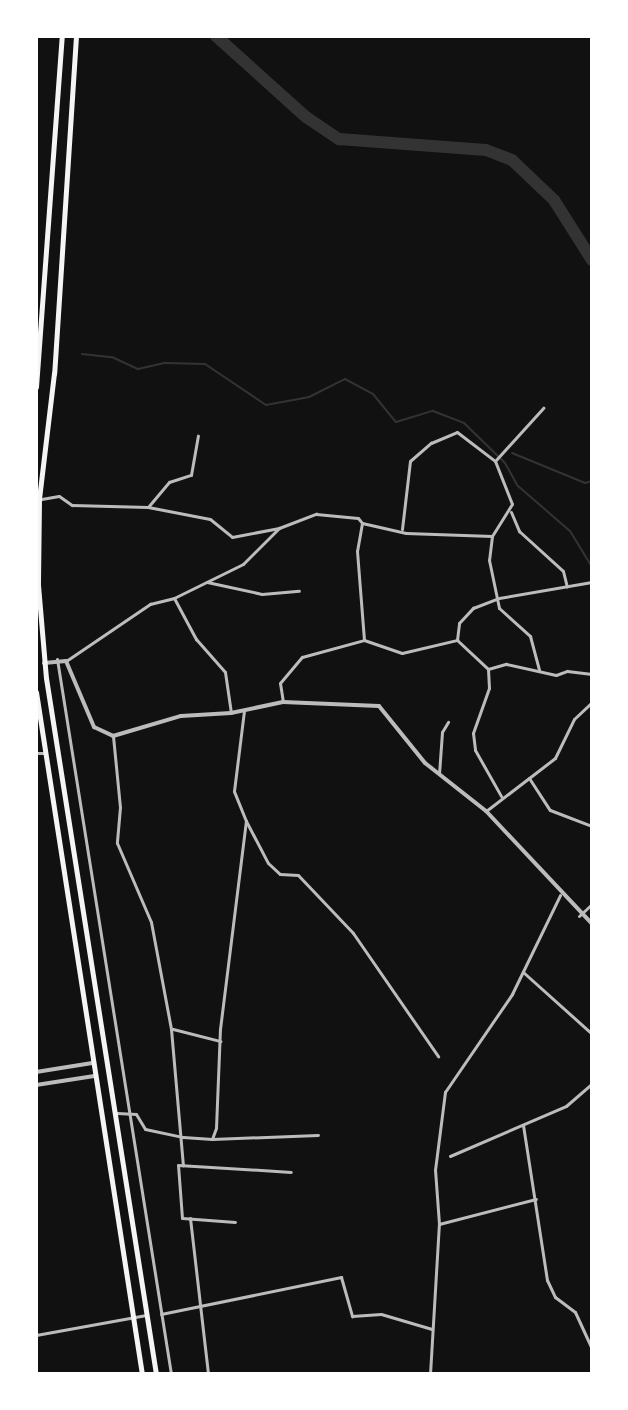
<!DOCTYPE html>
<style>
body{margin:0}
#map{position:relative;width:628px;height:1410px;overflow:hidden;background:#111;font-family:Jost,sans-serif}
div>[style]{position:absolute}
.stream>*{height:2px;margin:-1px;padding:0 1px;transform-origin:1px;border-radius:1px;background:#333}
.river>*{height:12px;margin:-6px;padding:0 6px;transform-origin:6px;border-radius:6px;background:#333}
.minor>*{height:3px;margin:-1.5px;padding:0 1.5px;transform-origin:1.5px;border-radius:1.5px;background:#bcbcbc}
.tertiary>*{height:4px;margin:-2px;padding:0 2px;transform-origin:2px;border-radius:2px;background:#bcbcbc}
.secondary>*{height:5px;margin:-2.5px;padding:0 2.5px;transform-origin:2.5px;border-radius:2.5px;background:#f5f5f5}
span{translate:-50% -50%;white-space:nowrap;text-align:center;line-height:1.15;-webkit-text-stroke:8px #fff;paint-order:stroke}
.frame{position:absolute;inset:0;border:38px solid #fff;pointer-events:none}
</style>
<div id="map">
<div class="stream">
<div style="left:82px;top:354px;width:30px;rotate:6deg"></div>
<div style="left:112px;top:357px;width:29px;rotate:25deg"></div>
<div style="left:138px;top:369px;width:28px;rotate:-13deg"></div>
<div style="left:165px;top:363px;width:40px;rotate:1.4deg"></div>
<div style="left:205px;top:364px;width:73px;rotate:33.9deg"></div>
<div style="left:266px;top:405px;width:44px;rotate:-10.5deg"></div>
<div style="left:309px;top:397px;width:40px;rotate:-26.6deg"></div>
<div style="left:345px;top:379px;width:32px;rotate:28deg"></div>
<div style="left:373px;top:394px;width:36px;rotate:51deg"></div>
<div style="left:396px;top:422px;width:39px;rotate:-17deg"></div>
<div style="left:433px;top:411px;width:33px;rotate:21deg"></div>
<div style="left:464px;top:423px;width:57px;rotate:44.3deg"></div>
<div style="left:505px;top:463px;width:26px;rotate:61deg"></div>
<div style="left:518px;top:486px;width:69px;rotate:40.9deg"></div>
<div style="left:570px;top:531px;width:42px;rotate:58.6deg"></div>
<div style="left:512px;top:453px;width:79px;rotate:22.3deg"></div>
<div style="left:585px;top:483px;width:7px;rotate:-16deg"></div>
</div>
<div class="river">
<div style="left:216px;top:36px;width:121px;rotate:42deg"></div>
<div style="left:306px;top:117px;width:40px;rotate:34deg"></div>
<div style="left:339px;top:139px;width:147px;rotate:4.3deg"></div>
<div style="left:486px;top:150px;width:28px;rotate:21deg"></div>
<div style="left:512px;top:160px;width:58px;rotate:43.6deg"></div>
<div style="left:554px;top:200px;width:71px;rotate:57.7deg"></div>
</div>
<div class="minor">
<div style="left:495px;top:461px;width:72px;rotate:-47.8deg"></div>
<div style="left:36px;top:500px;width:23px;rotate:-10deg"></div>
<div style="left:59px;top:496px;width:16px;rotate:35deg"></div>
<div style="left:72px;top:505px;width:76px;rotate:1.5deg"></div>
<div style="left:148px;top:507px;width:63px;rotate:11deg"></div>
<div style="left:210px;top:519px;width:28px;rotate:39deg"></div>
<div style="left:232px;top:537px;width:48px;rotate:-10.8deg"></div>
<div style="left:279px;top:528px;width:40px;rotate:-21deg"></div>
<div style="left:316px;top:514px;width:42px;rotate:5.4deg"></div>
<div style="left:358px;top:518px;width:6px;rotate:51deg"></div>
<div style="left:362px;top:523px;width:28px;rotate:100deg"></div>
<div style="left:357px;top:551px;width:89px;rotate:85.5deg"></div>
<div style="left:148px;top:507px;width:33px;rotate:-50deg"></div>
<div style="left:169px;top:482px;width:23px;rotate:-18deg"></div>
<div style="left:191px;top:475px;width:40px;rotate:-80deg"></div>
<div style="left:511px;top:512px;width:21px;rotate:67deg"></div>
<div style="left:519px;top:531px;width:59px;rotate:42.3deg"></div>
<div style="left:563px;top:571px;width:16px;rotate:76deg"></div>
<div style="left:362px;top:523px;width:45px;rotate:12.8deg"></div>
<div style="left:406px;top:533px;width:86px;rotate:2deg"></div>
<div style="left:402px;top:529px;width:68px;rotate:-83.3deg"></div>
<div style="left:410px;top:461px;width:28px;rotate:-41deg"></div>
<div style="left:431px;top:443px;width:28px;rotate:-23deg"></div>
<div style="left:457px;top:432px;width:48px;rotate:37.3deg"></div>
<div style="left:495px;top:461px;width:46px;rotate:68.4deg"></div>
<div style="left:512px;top:504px;width:38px;rotate:122deg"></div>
<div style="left:492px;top:536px;width:24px;rotate:97deg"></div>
<div style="left:489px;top:560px;width:49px;rotate:78.2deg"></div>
<div style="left:499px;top:608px;width:42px;rotate:42.1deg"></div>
<div style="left:530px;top:636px;width:35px;rotate:75deg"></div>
<div style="left:207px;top:582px;width:56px;rotate:12.3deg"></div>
<div style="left:262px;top:594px;width:37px;rotate:-5deg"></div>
<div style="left:174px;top:598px;width:47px;rotate:61.8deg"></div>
<div style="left:196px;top:639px;width:44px;rotate:48.7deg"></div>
<div style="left:225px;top:672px;width:41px;rotate:81.7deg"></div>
<div style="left:499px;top:598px;width:94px;rotate:-9.8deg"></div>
<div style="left:457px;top:640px;width:42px;rotate:43.1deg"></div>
<div style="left:488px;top:669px;width:19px;rotate:87deg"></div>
<div style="left:489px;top:688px;width:48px;rotate:109.6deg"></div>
<div style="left:473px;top:733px;width:17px;rotate:83deg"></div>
<div style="left:475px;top:750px;width:53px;rotate:60.5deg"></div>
<div style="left:57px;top:659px;width:724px;rotate:80.94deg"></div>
<div style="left:66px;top:661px;width:102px;rotate:-34.2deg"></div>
<div style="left:150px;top:604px;width:25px;rotate:-14deg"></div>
<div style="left:174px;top:598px;width:77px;rotate:-26.2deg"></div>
<div style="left:243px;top:564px;width:51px;rotate:-45deg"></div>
<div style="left:488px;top:669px;width:19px;rotate:-16deg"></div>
<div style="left:506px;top:664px;width:51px;rotate:12.4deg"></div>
<div style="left:556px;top:675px;width:12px;rotate:-20deg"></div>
<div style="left:567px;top:671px;width:25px;rotate:7deg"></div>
<div style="left:283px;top:702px;width:19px;rotate:-99deg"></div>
<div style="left:280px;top:683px;width:34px;rotate:-50deg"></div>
<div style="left:302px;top:657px;width:64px;rotate:-15.3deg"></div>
<div style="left:364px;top:640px;width:40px;rotate:18.9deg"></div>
<div style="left:402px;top:653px;width:57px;rotate:-13.3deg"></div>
<div style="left:457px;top:640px;width:17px;rotate:-83deg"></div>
<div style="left:459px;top:623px;width:21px;rotate:-47deg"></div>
<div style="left:473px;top:608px;width:26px;rotate:-21deg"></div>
<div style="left:113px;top:736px;width:71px;rotate:84.4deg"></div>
<div style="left:120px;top:807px;width:36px;rotate:95deg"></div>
<div style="left:117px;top:843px;width:86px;rotate:66.7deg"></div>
<div style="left:151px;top:922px;width:109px;rotate:79.4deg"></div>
<div style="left:171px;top:1029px;width:137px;rotate:85deg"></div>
<div style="left:36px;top:753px;width:9px"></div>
<div style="left:439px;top:774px;width:42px;rotate:-85.9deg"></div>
<div style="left:442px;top:732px;width:12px;rotate:-59deg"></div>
<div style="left:529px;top:778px;width:38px;rotate:57deg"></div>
<div style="left:550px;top:810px;width:45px;rotate:20.9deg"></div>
<div style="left:486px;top:811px;width:87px;rotate:-37.5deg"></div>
<div style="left:555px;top:758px;width:43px;rotate:-64deg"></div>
<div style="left:574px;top:719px;width:25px;rotate:-43deg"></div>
<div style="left:246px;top:821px;width:47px;rotate:62.4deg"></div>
<div style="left:268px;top:863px;width:16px;rotate:43deg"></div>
<div style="left:280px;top:874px;width:18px;rotate:3deg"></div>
<div style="left:298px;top:875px;width:80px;rotate:46.5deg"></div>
<div style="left:353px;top:933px;width:150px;rotate:55.4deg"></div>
<div style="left:579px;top:916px;width:18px;rotate:-43deg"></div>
<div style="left:523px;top:972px;width:93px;rotate:41.9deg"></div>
<div style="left:173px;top:1029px;width:49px;rotate:14.3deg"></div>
<div style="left:117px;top:1113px;width:19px;rotate:3deg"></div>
<div style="left:136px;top:1114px;width:17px;rotate:59deg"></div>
<div style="left:145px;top:1129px;width:39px;rotate:12deg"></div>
<div style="left:183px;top:1137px;width:29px;rotate:4deg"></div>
<div style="left:212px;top:1139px;width:12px;rotate:-70deg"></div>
<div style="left:216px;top:1128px;width:99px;rotate:-87.7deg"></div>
<div style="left:220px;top:1029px;width:210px;rotate:-82.9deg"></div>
<div style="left:246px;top:821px;width:32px;rotate:-112deg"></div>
<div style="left:234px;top:791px;width:81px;rotate:-82.9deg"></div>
<div style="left:523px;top:1125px;width:157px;rotate:81.2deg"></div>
<div style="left:547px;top:1280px;width:19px;rotate:65deg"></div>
<div style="left:555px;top:1297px;width:25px;rotate:37deg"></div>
<div style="left:575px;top:1312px;width:41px;rotate:65.3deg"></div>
<div style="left:212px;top:1139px;width:106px;rotate:-2.2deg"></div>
<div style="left:450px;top:1156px;width:126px;rotate:-23.3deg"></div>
<div style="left:566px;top:1106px;width:35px;rotate:-41deg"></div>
<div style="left:190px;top:1218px;width:157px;rotate:83.4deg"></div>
<div style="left:235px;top:1222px;width:53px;rotate:-175.7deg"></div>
<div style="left:182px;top:1218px;width:53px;rotate:-94.3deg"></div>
<div style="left:178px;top:1165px;width:113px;rotate:3.5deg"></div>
<div style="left:439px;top:1224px;width:100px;rotate:-14.5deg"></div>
<div style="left:161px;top:1314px;width:184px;rotate:-11.6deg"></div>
<div style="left:341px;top:1277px;width:41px;rotate:74.2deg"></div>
<div style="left:352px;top:1316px;width:29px;rotate:-4deg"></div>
<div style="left:381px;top:1314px;width:53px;rotate:16.4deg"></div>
<div style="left:36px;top:1335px;width:112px;rotate:-10.3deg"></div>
<div style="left:430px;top:1374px;width:150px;rotate:-86.6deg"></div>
<div style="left:439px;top:1224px;width:54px;rotate:-94.2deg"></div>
<div style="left:435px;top:1170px;width:79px;rotate:-82.7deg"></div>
<div style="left:445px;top:1092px;width:119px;rotate:-55.6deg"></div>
<div style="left:512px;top:994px;width:110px;rotate:-64.1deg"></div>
</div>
<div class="tertiary">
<div style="left:44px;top:663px;width:22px;rotate:-5deg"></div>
<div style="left:66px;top:661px;width:72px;rotate:67deg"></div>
<div style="left:94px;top:727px;width:21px;rotate:25deg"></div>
<div style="left:113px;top:736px;width:71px;rotate:-16.4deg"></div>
<div style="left:181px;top:716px;width:50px;rotate:-3.4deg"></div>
<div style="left:231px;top:713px;width:53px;rotate:-11.9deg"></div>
<div style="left:283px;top:702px;width:96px;rotate:2.4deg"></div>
<div style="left:379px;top:706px;width:73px;rotate:51.1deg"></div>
<div style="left:425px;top:763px;width:78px;rotate:38.2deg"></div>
<div style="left:486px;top:811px;width:155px;rotate:46.8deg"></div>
<div style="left:36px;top:1072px;width:57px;rotate:-9.1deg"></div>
<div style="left:36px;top:1085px;width:59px;rotate:-8.8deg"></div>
</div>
<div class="secondary">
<div style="left:76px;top:36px;width:338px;rotate:93.7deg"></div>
<div style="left:54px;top:373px;width:127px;rotate:96.8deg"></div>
<div style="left:39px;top:499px;width:86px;rotate:90.7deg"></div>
<div style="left:38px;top:585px;width:93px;rotate:85.1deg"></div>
<div style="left:46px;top:678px;width:705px;rotate:81.02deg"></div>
<div style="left:36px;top:387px;width:352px;rotate:-85.8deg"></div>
<div style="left:36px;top:692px;width:690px;rotate:81.17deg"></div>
</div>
<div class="frame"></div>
</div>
